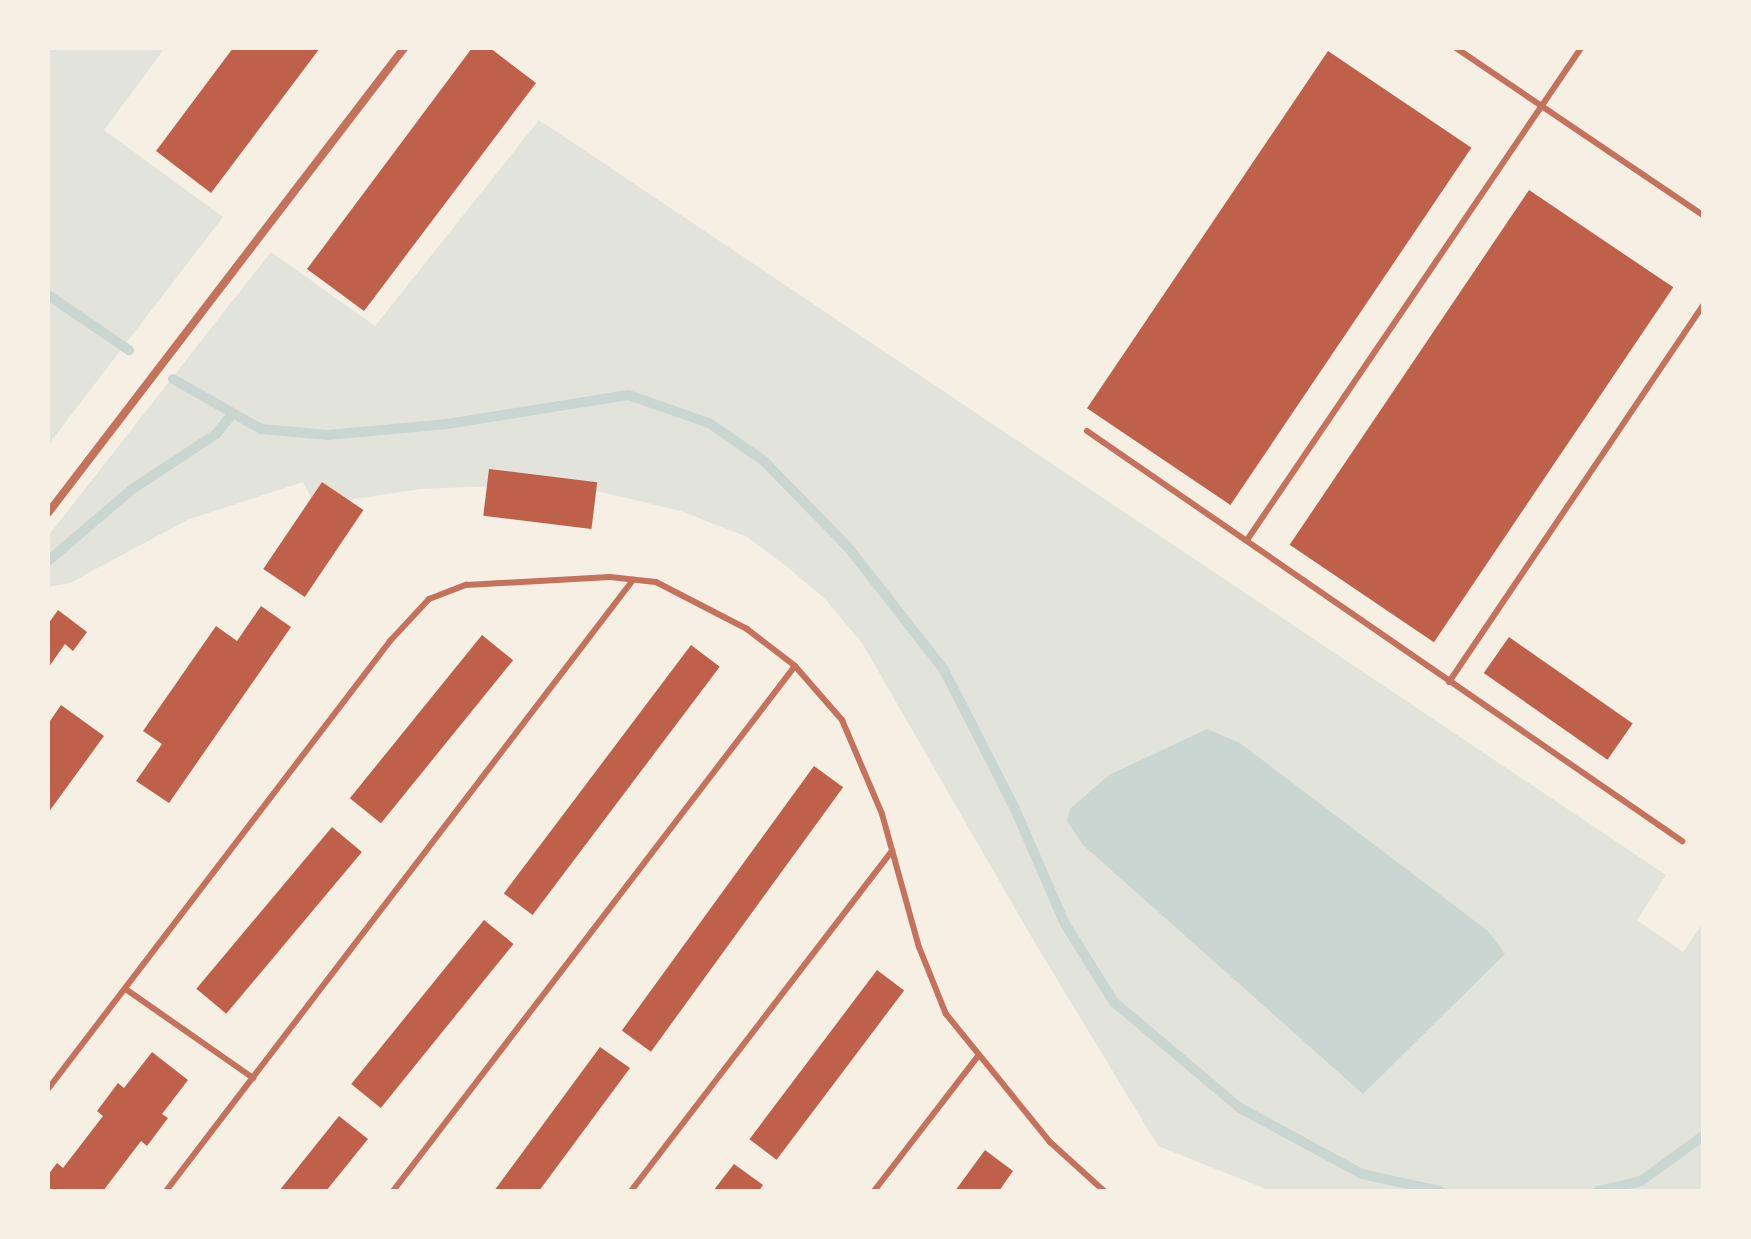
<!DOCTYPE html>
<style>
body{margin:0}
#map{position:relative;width:1751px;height:1239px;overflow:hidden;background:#f6efe4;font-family:"IBM Plex Serif",serif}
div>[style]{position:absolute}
.green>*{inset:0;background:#e2e4dc}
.water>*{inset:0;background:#c9d6d2}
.stream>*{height:10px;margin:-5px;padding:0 5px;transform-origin:5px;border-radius:5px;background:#c9d6d2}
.building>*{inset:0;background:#bf614a;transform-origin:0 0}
.service>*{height:6px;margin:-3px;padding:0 3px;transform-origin:3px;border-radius:3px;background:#c5725c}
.minor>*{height:8px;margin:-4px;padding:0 4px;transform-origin:4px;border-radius:4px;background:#c5725c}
span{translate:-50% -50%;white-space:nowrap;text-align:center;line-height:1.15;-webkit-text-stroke:7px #f6efe4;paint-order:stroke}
.frame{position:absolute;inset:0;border:50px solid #f6efe4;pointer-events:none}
</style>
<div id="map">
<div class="green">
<div style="clip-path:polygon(48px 48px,165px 48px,104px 130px,223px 217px,48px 445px)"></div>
<div style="clip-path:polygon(539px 120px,1666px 875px,1637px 920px,1683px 952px,1703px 923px,1703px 1191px,1271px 1191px,1158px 1146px,1035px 943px,862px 643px,824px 598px,786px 566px,747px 537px,681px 511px,601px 492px,520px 485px,421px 489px,315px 505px,303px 482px,187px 520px,70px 583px,48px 587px,48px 536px,271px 252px,375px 326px)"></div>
</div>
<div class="water">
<div style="clip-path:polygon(1207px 729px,1240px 743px,1488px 931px,1505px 954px,1363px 1094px,1083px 845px,1067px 821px,1070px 809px,1109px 775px)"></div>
</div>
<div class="stream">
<div style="left:48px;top:295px;width:98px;rotate:34.2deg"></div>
<div style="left:173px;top:379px;width:101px;rotate:29.6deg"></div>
<div style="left:261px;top:429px;width:67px;rotate:5.1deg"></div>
<div style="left:328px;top:435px;width:120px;rotate:-5.3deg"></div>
<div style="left:447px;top:424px;width:183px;rotate:-9.1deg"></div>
<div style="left:628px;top:395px;width:86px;rotate:19.1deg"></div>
<div style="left:709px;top:423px;width:67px;rotate:34.6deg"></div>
<div style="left:764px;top:461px;width:120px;rotate:45.7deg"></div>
<div style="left:848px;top:547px;width:156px;rotate:52deg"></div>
<div style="left:944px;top:670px;width:156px;rotate:62.9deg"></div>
<div style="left:1015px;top:809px;width:125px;rotate:66.5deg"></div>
<div style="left:1065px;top:924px;width:92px;rotate:57.9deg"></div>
<div style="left:1114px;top:1002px;width:165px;rotate:40.1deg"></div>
<div style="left:1240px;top:1108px;width:139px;rotate:28.4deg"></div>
<div style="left:1362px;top:1174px;width:80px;rotate:12.3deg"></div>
<div style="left:48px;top:561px;width:109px;rotate:-40.5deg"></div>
<div style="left:131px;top:490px;width:102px;rotate:-33.4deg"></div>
<div style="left:216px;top:434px;width:26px;rotate:-51deg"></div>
<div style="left:1598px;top:1191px;width:44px;rotate:-13.1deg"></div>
<div style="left:1641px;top:1181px;width:77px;rotate:-36deg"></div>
</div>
<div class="building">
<div style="clip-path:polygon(233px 48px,320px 48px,211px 193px,156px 151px)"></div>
<div style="clip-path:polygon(472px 48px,490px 48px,536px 83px,364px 311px,307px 269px)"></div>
<div style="left:1328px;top:51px;width:173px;height:431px;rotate:34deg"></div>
<div style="left:1529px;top:190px;width:174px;height:428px;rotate:34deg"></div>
<div style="left:489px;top:469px;width:109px;height:47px;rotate:7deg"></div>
<div style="left:322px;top:482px;width:50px;height:105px;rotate:34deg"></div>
<div style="clip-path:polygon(261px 606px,291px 627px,169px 803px,136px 781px,162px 744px,143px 731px,216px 626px,237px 641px)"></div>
<div style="clip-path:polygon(58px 610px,87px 632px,73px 651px,65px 644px,48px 668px,48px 624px)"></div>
<div style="left:482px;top:635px;width:40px;height:210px;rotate:39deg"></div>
<div style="left:1509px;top:637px;width:151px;height:44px;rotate:35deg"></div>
<div style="left:691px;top:645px;width:36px;height:311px;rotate:37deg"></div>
<div style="clip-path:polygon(61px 705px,104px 736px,48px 813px,48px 724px)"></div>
<div style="left:814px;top:766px;width:36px;height:327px;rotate:36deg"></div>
<div style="left:332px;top:827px;width:39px;height:211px;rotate:40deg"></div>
<div style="left:484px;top:920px;width:38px;height:211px;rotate:39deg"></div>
<div style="left:877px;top:970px;width:34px;height:212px;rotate:37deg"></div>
<div style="clip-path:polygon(600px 1047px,630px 1068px,539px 1191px,494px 1191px)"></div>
<div style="clip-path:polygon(152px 1052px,188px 1080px,162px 1114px,168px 1118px,147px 1146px,141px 1141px,103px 1191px,48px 1191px,48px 1175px,57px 1163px,63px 1168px,103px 1116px,97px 1111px,118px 1083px,124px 1088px)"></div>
<div style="clip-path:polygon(339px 1116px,368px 1139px,326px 1191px,279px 1191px)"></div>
<div style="clip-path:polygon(985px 1150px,1013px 1171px,999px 1191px,955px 1191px)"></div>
<div style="clip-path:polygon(734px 1164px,763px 1185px,759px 1191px,713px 1191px)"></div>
</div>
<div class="service">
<div style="left:1456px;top:48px;width:298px;rotate:34.1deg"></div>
<div style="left:1087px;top:431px;width:723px;rotate:34.57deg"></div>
<div style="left:1247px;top:540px;width:595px;rotate:-55.83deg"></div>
<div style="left:1449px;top:682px;width:454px;rotate:-56deg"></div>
<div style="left:127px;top:990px;width:154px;rotate:34.9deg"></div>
<div style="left:48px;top:1089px;width:564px;rotate:-52.64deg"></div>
<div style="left:390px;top:641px;width:57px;rotate:-47.1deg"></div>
<div style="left:429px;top:599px;width:40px;rotate:-21deg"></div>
<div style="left:466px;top:585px;width:144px;rotate:-3.2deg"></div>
<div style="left:610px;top:577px;width:46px;rotate:6.2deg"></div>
<div style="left:656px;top:582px;width:102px;rotate:27.3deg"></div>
<div style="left:747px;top:629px;width:61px;rotate:37.6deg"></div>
<div style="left:795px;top:666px;width:72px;rotate:49deg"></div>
<div style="left:842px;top:720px;width:102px;rotate:66.9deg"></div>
<div style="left:882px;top:814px;width:138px;rotate:74.5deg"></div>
<div style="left:919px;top:947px;width:72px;rotate:68.1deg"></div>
<div style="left:946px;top:1014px;width:165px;rotate:50.9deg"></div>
<div style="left:1050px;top:1142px;width:73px;rotate:42.2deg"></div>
<div style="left:166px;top:1191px;width:769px;rotate:-52.61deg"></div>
<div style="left:393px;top:1191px;width:661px;rotate:-52.56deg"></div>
<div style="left:631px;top:1191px;width:429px;rotate:-52.5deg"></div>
<div style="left:874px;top:1191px;width:170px;rotate:-52.4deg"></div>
</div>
<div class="minor">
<div style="left:48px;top:513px;width:586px;rotate:-52.56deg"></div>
</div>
<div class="frame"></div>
</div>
